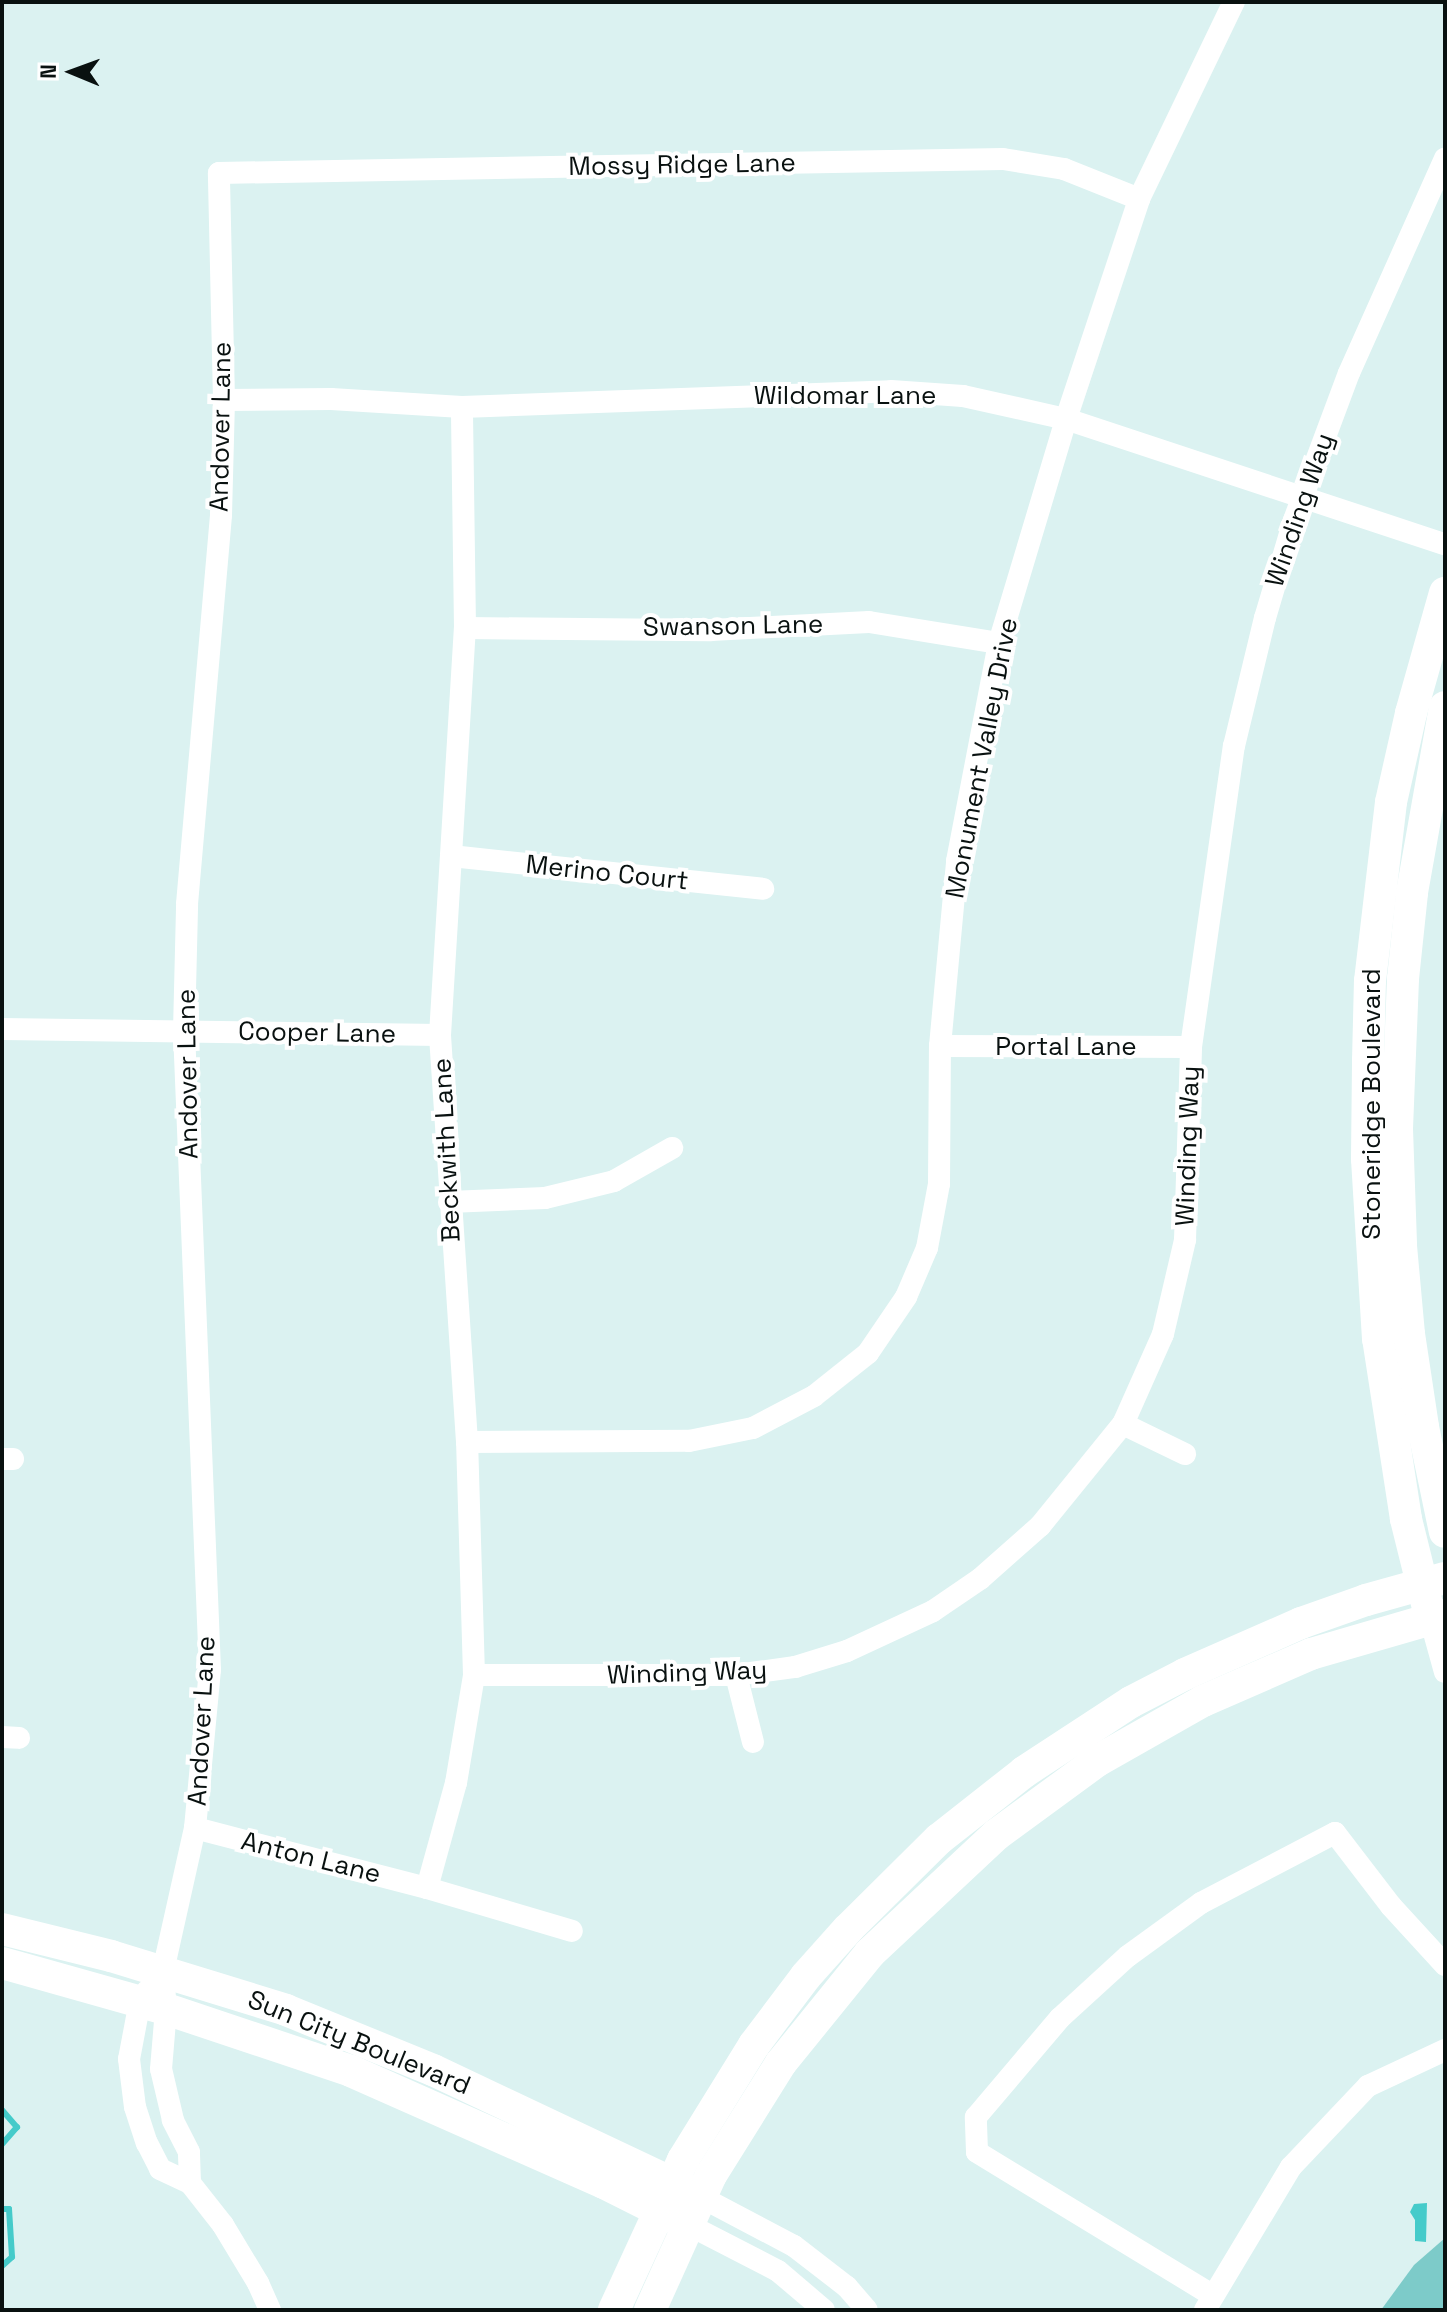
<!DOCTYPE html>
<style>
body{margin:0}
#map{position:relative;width:1447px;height:2312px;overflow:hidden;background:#dbf2f1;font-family:"Space Grotesk",sans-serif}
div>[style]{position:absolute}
.green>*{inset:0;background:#7dcbc9}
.water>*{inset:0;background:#45cbca}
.stream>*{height:6px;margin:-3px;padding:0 3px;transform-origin:3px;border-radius:3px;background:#45cbca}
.street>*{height:22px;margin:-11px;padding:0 11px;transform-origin:11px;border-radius:11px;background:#fff}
.secondary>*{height:32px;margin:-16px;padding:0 16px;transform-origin:16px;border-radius:16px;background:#fff}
span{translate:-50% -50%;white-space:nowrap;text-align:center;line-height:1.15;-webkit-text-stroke:8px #fff;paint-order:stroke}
.street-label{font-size:26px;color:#091110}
.frame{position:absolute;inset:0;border:4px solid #091110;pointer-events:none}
.north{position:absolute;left:32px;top:32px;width:80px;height:80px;-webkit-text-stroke:6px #fff;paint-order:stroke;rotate:271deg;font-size:22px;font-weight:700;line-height:32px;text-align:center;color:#091110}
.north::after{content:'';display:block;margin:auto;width:28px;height:36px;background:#091110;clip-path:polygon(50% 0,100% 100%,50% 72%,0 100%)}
</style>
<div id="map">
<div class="green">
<div style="clip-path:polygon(1445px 2238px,1445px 2310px,1381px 2310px,1414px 2265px)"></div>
</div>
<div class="water">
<div style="clip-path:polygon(1427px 2203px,1426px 2242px,1415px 2241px,1415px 2220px,1410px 2212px,1414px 2204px)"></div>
</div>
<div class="stream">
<div style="left:2px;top:2110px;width:23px;rotate:49deg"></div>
<div style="left:17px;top:2127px;width:23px;rotate:131deg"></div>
<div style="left:2px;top:2209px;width:7px"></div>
<div style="left:9px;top:2209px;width:48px;rotate:86.4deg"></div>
<div style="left:12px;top:2257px;width:13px;rotate:138deg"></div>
</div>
<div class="street">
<div style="left:224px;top:400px;width:107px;rotate:-0.5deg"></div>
<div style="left:331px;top:399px;width:131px;rotate:3.5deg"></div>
<div style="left:462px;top:407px;width:429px;rotate:-2.1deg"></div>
<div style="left:891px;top:391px;width:72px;rotate:4deg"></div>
<div style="left:963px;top:396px;width:106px;rotate:12.6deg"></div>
<div style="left:1066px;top:419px;width:399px;rotate:18.3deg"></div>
<div style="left:465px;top:628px;width:246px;rotate:0.5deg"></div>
<div style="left:711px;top:630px;width:158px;rotate:-2.9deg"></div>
<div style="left:869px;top:622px;width:132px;rotate:9.2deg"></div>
<div style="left:451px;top:856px;width:314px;rotate:6deg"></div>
<div style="left:2px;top:1029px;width:438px;rotate:0.8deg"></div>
<div style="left:940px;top:1046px;width:251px;rotate:0.2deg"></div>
<div style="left:449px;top:1202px;width:96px;rotate:-2.4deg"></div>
<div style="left:545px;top:1198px;width:71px;rotate:-13.8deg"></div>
<div style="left:614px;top:1181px;width:67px;rotate:-29.6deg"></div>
<div style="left:1123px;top:1424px;width:69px;rotate:25.8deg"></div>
<div style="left:467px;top:1442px;width:222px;rotate:-0.3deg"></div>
<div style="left:689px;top:1441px;width:65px;rotate:-11.5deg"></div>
<div style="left:753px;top:1428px;width:69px;rotate:-27.7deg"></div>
<div style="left:814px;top:1396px;width:69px;rotate:-38.5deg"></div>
<div style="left:868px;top:1353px;width:68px;rotate:-55.8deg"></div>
<div style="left:906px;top:1297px;width:53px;rotate:-66.8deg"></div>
<div style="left:927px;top:1248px;width:65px;rotate:-79.4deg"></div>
<div style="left:939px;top:1184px;width:138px;rotate:-89.6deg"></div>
<div style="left:940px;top:1046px;width:186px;rotate:-84.7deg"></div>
<div style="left:957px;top:861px;width:222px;rotate:-79.1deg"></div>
<div style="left:999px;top:643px;width:234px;rotate:-73.3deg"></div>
<div style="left:1066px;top:419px;width:232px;rotate:-71.6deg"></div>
<div style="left:1139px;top:199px;width:219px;rotate:-64.3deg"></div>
<div style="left:2px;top:1459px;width:11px"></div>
<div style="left:1430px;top:1618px;width:56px;rotate:74.5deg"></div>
<div style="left:474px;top:1675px;width:262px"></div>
<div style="left:736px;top:1675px;width:60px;rotate:-7.7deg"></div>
<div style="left:795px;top:1667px;width:54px;rotate:-17.1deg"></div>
<div style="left:847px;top:1651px;width:95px;rotate:-24.9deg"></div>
<div style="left:933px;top:1611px;width:57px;rotate:-34.2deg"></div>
<div style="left:980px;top:1579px;width:80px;rotate:-41.5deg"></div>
<div style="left:1040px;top:1526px;width:132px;rotate:-50.9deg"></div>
<div style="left:1123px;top:1424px;width:98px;rotate:-66deg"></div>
<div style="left:1163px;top:1334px;width:97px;rotate:-76.8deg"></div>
<div style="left:1185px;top:1240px;width:193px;rotate:-88.2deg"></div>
<div style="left:1191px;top:1047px;width:304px;rotate:-81.9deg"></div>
<div style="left:1234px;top:746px;width:132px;rotate:-76.4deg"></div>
<div style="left:1265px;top:618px;width:102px;rotate:-73.5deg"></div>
<div style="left:1294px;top:520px;width:157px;rotate:-69.5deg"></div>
<div style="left:1349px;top:373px;width:235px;rotate:-65.9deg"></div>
<div style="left:736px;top:1675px;width:69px;rotate:75.8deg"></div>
<div style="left:2px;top:1737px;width:17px;rotate:3deg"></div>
<div style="left:195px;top:1828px;width:240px;rotate:14.5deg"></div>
<div style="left:427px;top:1888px;width:151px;rotate:16.5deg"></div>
<div style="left:427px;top:1888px;width:109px;rotate:-74.6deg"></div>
<div style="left:456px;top:1783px;width:109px;rotate:-80.5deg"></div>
<div style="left:474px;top:1675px;width:233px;rotate:-91.7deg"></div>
<div style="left:467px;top:1442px;width:408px;rotate:-93.8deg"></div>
<div style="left:440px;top:1035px;width:408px;rotate:-86.5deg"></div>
<div style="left:465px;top:628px;width:221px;rotate:-90.8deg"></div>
<div style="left:147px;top:1991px;width:12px;rotate:125deg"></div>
<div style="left:140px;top:2001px;width:59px;rotate:100.7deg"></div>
<div style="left:129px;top:2059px;width:48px;rotate:82.9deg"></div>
<div style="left:135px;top:2107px;width:38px;rotate:72deg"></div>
<div style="left:147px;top:2143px;width:29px;rotate:63deg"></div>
<div style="left:160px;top:2169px;width:33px;rotate:25deg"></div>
<div style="left:190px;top:2183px;width:53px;rotate:51.8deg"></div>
<div style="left:223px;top:2225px;width:68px;rotate:58.9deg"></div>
<div style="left:258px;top:2283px;width:30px;rotate:66deg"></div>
<div style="left:190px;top:2183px;width:31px;rotate:-92deg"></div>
<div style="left:189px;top:2152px;width:36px;rotate:-117deg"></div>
<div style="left:173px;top:2120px;width:52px;rotate:-103.2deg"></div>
<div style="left:161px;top:2069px;width:60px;rotate:-85.2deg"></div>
<div style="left:166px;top:2009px;width:38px;rotate:-95deg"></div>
<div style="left:163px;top:1971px;width:147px;rotate:-77.4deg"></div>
<div style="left:195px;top:1828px;width:159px;rotate:-84.6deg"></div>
<div style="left:210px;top:1670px;width:640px;rotate:-92.33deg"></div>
<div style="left:184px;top:1031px;width:127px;rotate:-88.6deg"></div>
<div style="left:187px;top:904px;width:390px;rotate:-85deg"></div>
<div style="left:221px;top:515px;width:115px;rotate:-88.5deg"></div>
<div style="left:224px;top:400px;width:227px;rotate:-91.3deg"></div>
<div style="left:219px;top:173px;width:784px;rotate:-1.02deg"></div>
<div style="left:1003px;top:159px;width:62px;rotate:9.3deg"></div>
<div style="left:1064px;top:169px;width:81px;rotate:21.8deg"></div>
<div style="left:701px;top:2197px;width:105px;rotate:27.8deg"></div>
<div style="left:794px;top:2246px;width:67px;rotate:37.7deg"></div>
<div style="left:847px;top:2287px;width:30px;rotate:49deg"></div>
<div style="left:687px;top:2224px;width:102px;rotate:27.3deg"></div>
<div style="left:778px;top:2271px;width:60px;rotate:40.3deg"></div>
<div style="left:1212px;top:2295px;width:275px;rotate:-148.7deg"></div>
<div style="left:977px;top:2152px;width:35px;rotate:-92deg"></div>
<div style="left:976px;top:2117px;width:130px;rotate:-49.7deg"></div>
<div style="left:1060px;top:2018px;width:92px;rotate:-42.4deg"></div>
<div style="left:1128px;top:1956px;width:90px;rotate:-36deg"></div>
<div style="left:1201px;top:1903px;width:151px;rotate:-27.6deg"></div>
<div style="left:1335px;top:1833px;width:92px;rotate:52.5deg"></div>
<div style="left:1391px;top:1906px;width:80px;rotate:47.5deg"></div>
<div style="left:1205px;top:2310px;width:167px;rotate:-59deg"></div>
<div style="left:1291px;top:2167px;width:112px;rotate:-46.5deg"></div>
<div style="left:1368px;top:2086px;width:85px;rotate:-25.1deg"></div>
</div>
<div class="secondary">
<div style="left:1445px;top:707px;width:189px;rotate:100.1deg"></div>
<div style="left:1412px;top:893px;width:86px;rotate:96deg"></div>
<div style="left:1403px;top:979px;width:150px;rotate:92.3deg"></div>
<div style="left:1397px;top:1129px;width:117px;rotate:88deg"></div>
<div style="left:1401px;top:1246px;width:88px;rotate:84.8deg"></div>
<div style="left:1409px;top:1334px;width:94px;rotate:81.4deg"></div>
<div style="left:1423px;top:1427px;width:107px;rotate:78.2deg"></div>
<div style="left:1427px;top:1604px;width:88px;rotate:-103.9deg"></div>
<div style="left:1406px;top:1519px;width:182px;rotate:-98.8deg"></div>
<div style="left:1378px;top:1339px;width:180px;rotate:-93.5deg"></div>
<div style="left:1367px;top:1159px;width:98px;rotate:-89.4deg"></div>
<div style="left:1368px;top:1061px;width:80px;rotate:-88.6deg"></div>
<div style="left:1370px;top:981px;width:180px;rotate:-83.3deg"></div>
<div style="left:1391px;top:802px;width:91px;rotate:-77.3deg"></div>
<div style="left:1411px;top:713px;width:125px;rotate:-74.2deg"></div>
<div style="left:2px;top:1929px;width:112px;rotate:13.9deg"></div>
<div style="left:111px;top:1956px;width:183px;rotate:17.1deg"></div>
<div style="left:286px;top:2010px;width:159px;rotate:22.2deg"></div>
<div style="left:433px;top:2070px;width:285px;rotate:25.3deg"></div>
<div style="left:2px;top:1963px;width:170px;rotate:15.7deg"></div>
<div style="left:166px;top:2009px;width:195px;rotate:18.5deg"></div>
<div style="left:351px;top:2071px;width:277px;rotate:23.9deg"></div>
<div style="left:604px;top:2183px;width:78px;rotate:26.6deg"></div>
<div style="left:614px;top:2310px;width:165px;rotate:-65.3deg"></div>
<div style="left:683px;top:2160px;width:135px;rotate:-58.3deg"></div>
<div style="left:754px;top:2045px;width:86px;rotate:-53deg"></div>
<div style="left:806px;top:1976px;width:63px;rotate:-48.2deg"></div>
<div style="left:848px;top:1929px;width:128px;rotate:-44.7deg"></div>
<div style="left:939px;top:1839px;width:108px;rotate:-38.2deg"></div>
<div style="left:1024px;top:1772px;width:128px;rotate:-33.2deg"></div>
<div style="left:1131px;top:1702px;width:61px;rotate:-27.4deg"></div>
<div style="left:1185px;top:1674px;width:127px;rotate:-23.7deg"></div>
<div style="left:1301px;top:1623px;width:69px;rotate:-19.5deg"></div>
<div style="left:1366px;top:1600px;width:82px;rotate:-15.6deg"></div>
<div style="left:650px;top:2310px;width:148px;rotate:-65.7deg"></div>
<div style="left:711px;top:2175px;width:132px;rotate:-58deg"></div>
<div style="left:781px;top:2063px;width:141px;rotate:-51deg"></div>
<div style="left:870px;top:1953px;width:173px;rotate:-43.1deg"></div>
<div style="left:996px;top:1835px;width:125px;rotate:-36.2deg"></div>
<div style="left:1097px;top:1761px;width:122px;rotate:-29.5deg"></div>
<div style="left:1203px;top:1701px;width:118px;rotate:-23.5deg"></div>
<div style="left:1311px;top:1654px;width:140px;rotate:-16.2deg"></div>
</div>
<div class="street-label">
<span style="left:682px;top:165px;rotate:-1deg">Mossy Ridge Lane</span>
<span style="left:845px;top:396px">Wildomar Lane</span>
<span style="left:221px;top:427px;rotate:-89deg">Andover Lane</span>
<span style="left:1300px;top:510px;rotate:-71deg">Winding Way</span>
<span style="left:733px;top:626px;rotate:-1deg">Swanson Lane</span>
<span style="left:982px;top:758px;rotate:-79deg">Monument Valley Drive</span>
<span style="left:607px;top:873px;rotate:6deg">Merino Court</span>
<span style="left:317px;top:1033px;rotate:1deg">Cooper Lane</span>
<span style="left:1066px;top:1047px">Portal Lane</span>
<span style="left:188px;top:1074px;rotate:-91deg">Andover Lane</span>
<span style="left:1372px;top:1104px;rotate:-90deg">Stoneridge Boulevard</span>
<span style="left:1188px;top:1146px;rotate:-88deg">Winding Way</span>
<span style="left:447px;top:1150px;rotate:-93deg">Beckwith Lane</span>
<span style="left:687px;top:1673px;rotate:-2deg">Winding Way</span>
<span style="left:202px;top:1721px;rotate:-87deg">Andover Lane</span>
<span style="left:311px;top:1858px;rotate:14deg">Anton Lane</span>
<span style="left:359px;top:2043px;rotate:22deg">Sun City Boulevard</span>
</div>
<div class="frame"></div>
<div class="north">N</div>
</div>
